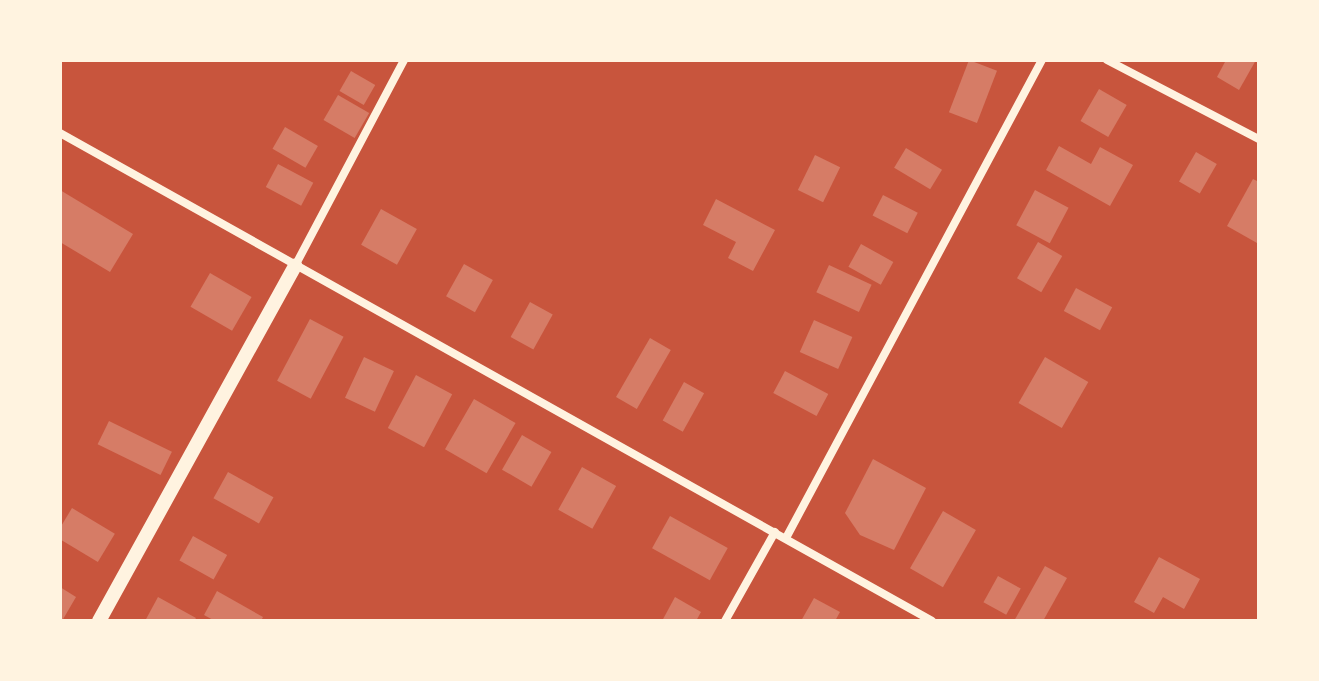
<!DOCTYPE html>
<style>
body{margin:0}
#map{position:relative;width:1319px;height:681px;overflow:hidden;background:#c8553d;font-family:"Fira Sans",sans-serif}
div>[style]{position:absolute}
.building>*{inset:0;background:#d67c66;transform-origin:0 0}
.minor>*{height:8px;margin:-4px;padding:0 4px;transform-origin:4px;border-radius:4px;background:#fff3e0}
.tertiary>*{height:14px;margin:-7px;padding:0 7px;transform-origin:7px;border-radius:7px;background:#fff3e0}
span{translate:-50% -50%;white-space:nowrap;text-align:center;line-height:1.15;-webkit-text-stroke:8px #fff3e0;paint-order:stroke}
.frame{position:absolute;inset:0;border:62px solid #fff3e0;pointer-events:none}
</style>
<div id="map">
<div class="building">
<div style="left:969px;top:60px;width:30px;height:56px;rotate:21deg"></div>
<div style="clip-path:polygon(1226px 60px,1256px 60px,1239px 90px,1217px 77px)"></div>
<div style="left:351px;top:71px;width:28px;height:23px;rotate:30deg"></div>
<div style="left:1099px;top:89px;width:32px;height:37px;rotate:30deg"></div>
<div style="left:338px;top:95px;width:36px;height:29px;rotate:30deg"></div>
<div style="left:285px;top:127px;width:38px;height:25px;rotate:30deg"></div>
<div style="clip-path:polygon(1059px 146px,1091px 164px,1100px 147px,1133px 165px,1110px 206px,1046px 170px)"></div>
<div style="left:906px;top:148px;width:42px;height:23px;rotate:31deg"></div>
<div style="left:1196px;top:152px;width:24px;height:34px;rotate:30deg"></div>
<div style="left:815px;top:155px;width:28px;height:39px;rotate:26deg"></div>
<div style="left:278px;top:164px;width:40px;height:26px;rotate:28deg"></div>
<div style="clip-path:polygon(1253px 179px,1259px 182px,1257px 243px,1227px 226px)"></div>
<div style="clip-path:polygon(60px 190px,133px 234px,110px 272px,60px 242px)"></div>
<div style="left:1035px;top:190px;width:38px;height:40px;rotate:28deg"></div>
<div style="left:883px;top:195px;width:39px;height:23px;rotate:27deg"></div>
<div style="clip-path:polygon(716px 199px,775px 230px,753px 271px,728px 258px,736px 242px,703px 225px)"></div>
<div style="left:381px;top:209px;width:41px;height:41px;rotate:29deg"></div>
<div style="left:1038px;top:242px;width:28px;height:42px;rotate:30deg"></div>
<div style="left:861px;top:244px;width:37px;height:26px;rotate:29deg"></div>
<div style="left:464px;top:264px;width:33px;height:37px;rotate:29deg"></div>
<div style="left:829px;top:265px;width:47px;height:30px;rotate:25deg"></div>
<div style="left:210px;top:273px;width:48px;height:39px;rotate:30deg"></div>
<div style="left:1076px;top:288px;width:41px;height:26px;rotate:28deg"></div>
<div style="left:530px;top:302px;width:26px;height:40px;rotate:29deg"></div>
<div style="left:310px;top:319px;width:38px;height:70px;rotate:28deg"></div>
<div style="left:814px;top:320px;width:42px;height:35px;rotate:24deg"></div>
<div style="left:650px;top:338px;width:24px;height:68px;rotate:30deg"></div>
<div style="left:364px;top:357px;width:33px;height:45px;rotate:25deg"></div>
<div style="left:1045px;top:357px;width:50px;height:53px;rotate:30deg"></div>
<div style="left:785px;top:371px;width:49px;height:25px;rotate:28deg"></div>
<div style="left:416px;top:375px;width:41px;height:60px;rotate:28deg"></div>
<div style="left:684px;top:382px;width:23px;height:44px;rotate:29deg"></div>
<div style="left:474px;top:399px;width:48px;height:58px;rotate:30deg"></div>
<div style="left:109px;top:421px;width:70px;height:26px;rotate:26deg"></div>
<div style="left:522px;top:435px;width:34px;height:40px;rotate:30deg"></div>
<div style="clip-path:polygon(873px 459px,926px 488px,894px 550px,860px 535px,845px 513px)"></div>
<div style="left:582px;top:467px;width:39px;height:49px;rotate:29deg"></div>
<div style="left:228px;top:472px;width:52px;height:30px;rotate:29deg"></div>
<div style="left:72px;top:508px;width:50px;height:33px;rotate:31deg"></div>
<div style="left:943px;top:511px;width:38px;height:66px;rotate:30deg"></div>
<div style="left:670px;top:516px;width:66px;height:37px;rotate:29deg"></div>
<div style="left:193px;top:536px;width:39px;height:28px;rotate:29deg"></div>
<div style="clip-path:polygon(1159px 557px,1200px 579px,1184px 609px,1163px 597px,1154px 613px,1134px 602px)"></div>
<div style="clip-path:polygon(1045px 566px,1067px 578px,1043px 621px,1014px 621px)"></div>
<div style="left:998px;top:576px;width:26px;height:30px;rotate:29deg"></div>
<div style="clip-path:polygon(60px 587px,76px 597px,62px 621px,60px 621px)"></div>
<div style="clip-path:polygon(217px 591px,263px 617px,261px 621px,215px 621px,204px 615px)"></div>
<div style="clip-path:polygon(158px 597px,196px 618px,194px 621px,145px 621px)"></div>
<div style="clip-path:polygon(675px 597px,701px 612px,696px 621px,662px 621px)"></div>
<div style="clip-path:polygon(814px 598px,840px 612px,835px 621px,801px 621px)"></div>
</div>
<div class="minor">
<div style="left:1107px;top:60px;width:171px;rotate:27.5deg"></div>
<div style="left:60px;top:133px;width:999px;rotate:29.23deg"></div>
<div style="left:295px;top:266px;width:233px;rotate:-62.1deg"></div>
<div style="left:786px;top:538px;width:542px;rotate:-61.83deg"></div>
<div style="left:725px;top:621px;width:102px;rotate:-60.7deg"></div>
</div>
<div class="tertiary">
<div style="left:99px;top:621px;width:406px;rotate:-61.1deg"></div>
</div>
<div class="frame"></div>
</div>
